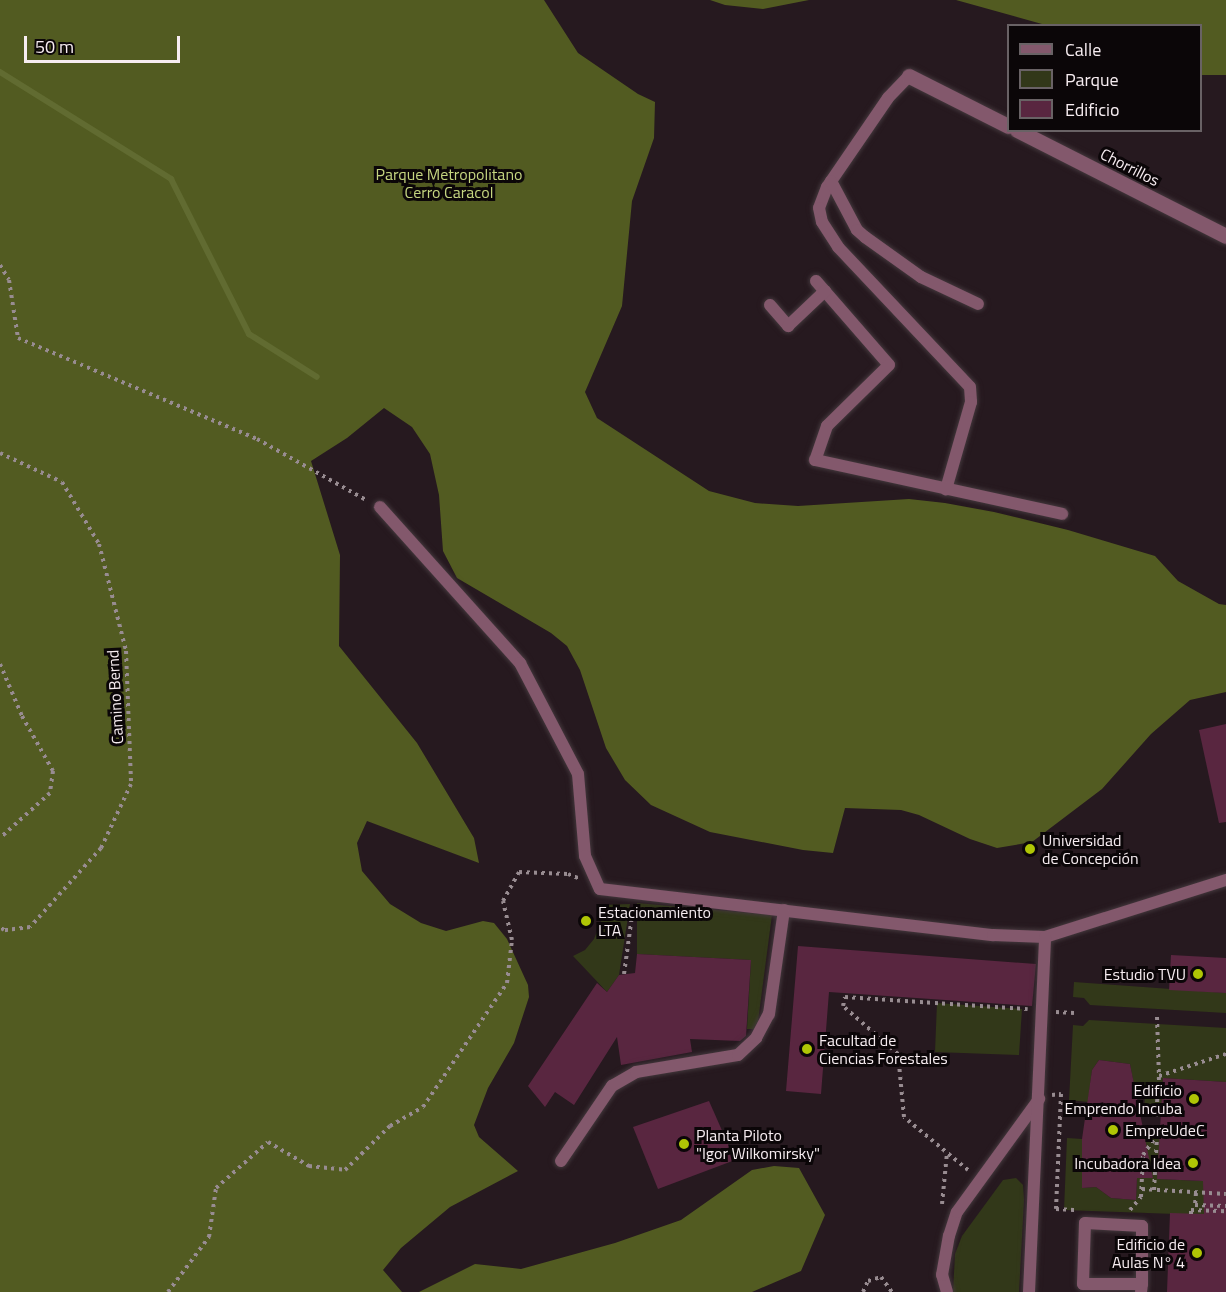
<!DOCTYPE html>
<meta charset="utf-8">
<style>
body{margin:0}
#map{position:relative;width:1226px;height:1292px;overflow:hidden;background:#26191f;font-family:"Titillium Web",sans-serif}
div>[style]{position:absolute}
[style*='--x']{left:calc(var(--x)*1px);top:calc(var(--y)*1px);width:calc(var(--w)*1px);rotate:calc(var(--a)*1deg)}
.green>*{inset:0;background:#323819}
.forest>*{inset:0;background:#525b21}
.stream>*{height:6px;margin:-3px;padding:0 3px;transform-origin:3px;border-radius:3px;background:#616b31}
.building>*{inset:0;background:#592640}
.path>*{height:4px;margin-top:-2px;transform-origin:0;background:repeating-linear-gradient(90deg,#988c91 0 3px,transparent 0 7.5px)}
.roads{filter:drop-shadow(0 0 2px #43373c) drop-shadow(0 0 2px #43373c)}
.service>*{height:12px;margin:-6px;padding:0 6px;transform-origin:6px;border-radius:6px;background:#83586c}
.minor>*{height:15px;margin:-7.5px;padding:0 7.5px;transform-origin:7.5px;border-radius:7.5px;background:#83586c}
.dots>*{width:16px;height:16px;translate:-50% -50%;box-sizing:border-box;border:3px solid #0b0608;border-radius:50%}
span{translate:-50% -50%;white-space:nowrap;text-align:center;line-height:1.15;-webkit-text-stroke:6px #0b0608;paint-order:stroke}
.street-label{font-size:16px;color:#f7edf1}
.park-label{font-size:16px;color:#c5d580}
.poi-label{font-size:16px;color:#f7edf1}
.left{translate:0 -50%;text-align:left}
.right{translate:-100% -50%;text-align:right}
.legend{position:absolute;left:1007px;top:24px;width:195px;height:108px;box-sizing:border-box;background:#0b0608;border:2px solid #696265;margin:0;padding:8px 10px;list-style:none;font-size:18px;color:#f7edf1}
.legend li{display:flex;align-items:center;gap:12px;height:30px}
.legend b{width:30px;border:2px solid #696265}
.scale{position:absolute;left:24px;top:36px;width:156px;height:27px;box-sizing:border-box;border:3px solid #f7edf1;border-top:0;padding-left:8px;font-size:18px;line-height:21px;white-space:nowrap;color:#f7edf1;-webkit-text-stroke:4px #0b0608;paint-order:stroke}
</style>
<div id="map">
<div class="green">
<div style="clip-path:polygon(637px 903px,772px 915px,757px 1029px,747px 1029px,751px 960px,637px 954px)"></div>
<div style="clip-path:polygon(630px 904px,619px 975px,607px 992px,573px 956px,585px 950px,594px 939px,602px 919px,603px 905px)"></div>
<div style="clip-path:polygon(1074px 982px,1226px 993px,1226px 1013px,1090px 1005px,1084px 998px,1073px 997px)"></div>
<div style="clip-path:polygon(937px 1003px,1022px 1009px,1019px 1055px,935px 1052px)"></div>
<div style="clip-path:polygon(1089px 1020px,1226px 1028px,1226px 1082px,1163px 1078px,1161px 1117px,1144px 1116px,1145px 1092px,1135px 1090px,1130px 1064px,1099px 1060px,1092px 1070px,1088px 1102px,1069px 1100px,1073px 1025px,1083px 1026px)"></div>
<div style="clip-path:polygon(1143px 1135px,1170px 1136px,1158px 1179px,1224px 1182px,1204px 1215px,1064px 1210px,1067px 1138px,1082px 1139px,1082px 1188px,1096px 1187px,1111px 1198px,1136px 1200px,1138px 1143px)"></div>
<div style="clip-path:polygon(1016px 1178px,1023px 1185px,1024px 1200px,1019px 1292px,953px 1292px,955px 1254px,962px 1236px,1003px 1180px)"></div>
</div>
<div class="forest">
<div style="clip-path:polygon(0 0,544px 0,578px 53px,638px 94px,655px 102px,654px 138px,632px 201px,622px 306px,585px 392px,597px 418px,709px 491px,755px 503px,798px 506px,909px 499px,945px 503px,994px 512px,1068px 530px,1155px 556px,1178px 581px,1219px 604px,1226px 605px,1226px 692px,1190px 700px,1151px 734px,1102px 789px,1032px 842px,997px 848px,970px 839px,919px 815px,901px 810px,845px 808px,833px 853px,803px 850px,710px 832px,651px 805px,625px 780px,606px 748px,580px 670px,567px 646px,551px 633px,457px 578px,443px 551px,439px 495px,430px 454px,412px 427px,384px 408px,347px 438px,311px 461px,340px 555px,339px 646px,417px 743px,474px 838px,479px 863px,367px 821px,357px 843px,362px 871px,390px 904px,421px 923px,446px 931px,483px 921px,494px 923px,507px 939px,528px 985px,529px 997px,514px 1043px,488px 1088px,474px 1125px,479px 1137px,518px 1171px,450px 1207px,401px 1248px,383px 1270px,402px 1292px,0 1292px)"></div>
<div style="clip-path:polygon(710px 0,809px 0,763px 9px,725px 5px)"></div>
<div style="clip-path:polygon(956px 0,1226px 0,1226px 75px,1201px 75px,1200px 26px,1042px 24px)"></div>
<div style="clip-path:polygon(774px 1166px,799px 1168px,825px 1215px,801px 1271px,752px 1292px,419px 1292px,475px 1264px,521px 1269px,615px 1243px,681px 1220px,752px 1170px)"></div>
</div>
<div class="stream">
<div style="--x:0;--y:72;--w:202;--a:32"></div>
<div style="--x:171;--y:179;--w:174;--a:63.3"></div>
<div style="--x:249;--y:334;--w:80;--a:32.3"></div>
</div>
<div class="building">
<div style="clip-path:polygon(1226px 724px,1226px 822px,1219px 823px,1199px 730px)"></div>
<div style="clip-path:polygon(798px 946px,1036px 964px,1032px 1006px,829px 992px,821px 1094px,786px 1091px)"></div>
<div style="clip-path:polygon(637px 954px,751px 960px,746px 1036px,740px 1041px,690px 1039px,692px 1052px,621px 1065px,617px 1037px,574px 1105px,555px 1092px,545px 1107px,528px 1086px,597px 983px,607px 992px,619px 975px,635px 973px)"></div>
<div style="clip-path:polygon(1171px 955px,1226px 958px,1226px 993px,1169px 990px)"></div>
<div style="clip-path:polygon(1099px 1060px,1130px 1064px,1153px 1178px,1137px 1178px,1136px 1200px,1111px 1198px,1096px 1187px,1082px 1188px,1082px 1139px,1092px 1070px)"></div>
<div style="clip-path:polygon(1163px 1078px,1226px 1082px,1226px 1292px,1167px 1292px,1170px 1213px,1204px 1214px,1203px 1181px,1157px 1179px)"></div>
<div style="clip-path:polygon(709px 1101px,735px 1160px,658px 1189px,633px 1127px)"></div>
</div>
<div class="path">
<div style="--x:0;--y:265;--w:17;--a:59"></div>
<div style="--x:9;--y:280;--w:59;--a:81.2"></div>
<div style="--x:18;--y:338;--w:259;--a:22.9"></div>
<div style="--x:257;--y:439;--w:127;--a:29.2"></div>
<div style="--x:0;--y:453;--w:68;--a:25.1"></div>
<div style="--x:62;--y:482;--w:72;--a:59.2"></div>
<div style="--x:99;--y:544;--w:110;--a:75.8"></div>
<div style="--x:126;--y:651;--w:133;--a:87.8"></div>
<div style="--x:131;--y:784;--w:71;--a:115.1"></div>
<div style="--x:101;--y:848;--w:106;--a:131.9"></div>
<div style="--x:30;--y:927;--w:26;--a:173"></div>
<div style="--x:4;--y:930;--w:5;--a:-143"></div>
<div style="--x:0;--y:664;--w:56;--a:67.1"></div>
<div style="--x:22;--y:716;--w:63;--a:60.6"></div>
<div style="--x:53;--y:771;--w:22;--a:98"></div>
<div style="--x:50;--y:793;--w:67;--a:138"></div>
<div style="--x:624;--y:974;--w:67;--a:-82.2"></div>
<div style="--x:1056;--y:1012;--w:18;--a:3"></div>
<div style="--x:1157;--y:1017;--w:59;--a:88.1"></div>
<div style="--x:1052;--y:1095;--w:9;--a:-6"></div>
<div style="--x:1061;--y:1094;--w:115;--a:92.5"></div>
<div style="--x:1056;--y:1209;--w:22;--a:3"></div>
<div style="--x:1156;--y:1117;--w:41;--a:-85.8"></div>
<div style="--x:1159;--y:1076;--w:71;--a:-18.2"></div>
<div style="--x:968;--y:1170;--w:83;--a:-140.4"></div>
<div style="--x:904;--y:1117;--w:63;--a:-95.4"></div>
<div style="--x:898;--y:1054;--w:73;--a:-138.9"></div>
<div style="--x:843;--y:1006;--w:9;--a:-77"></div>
<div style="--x:845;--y:997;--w:183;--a:3.8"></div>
<div style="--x:1142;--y:1189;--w:84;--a:3.4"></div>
<div style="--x:1154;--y:1190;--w:54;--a:-86.8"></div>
<div style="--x:1196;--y:1193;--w:12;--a:95"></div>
<div style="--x:1195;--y:1205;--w:31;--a:2"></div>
<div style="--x:942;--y:1204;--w:51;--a:-84.4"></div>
<div style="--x:1130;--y:1210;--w:17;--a:-50"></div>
<div style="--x:1141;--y:1197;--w:42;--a:-87.3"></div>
<div style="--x:1143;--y:1155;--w:24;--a:-55"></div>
<div style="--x:1191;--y:1214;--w:4;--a:-90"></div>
<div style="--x:1191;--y:1210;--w:35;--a:2"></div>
<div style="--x:168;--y:1292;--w:69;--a:-53.3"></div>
<div style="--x:209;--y:1237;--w:49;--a:-81.9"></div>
<div style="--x:216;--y:1188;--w:69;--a:-41.5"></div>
<div style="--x:268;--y:1142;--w:48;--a:30.3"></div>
<div style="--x:309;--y:1166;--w:36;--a:6"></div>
<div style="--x:345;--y:1170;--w:63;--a:-44.4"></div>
<div style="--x:390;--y:1126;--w:38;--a:-30"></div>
<div style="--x:423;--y:1107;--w:150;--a:-55.9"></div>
<div style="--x:507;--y:983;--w:43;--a:-83.4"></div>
<div style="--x:512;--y:940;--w:40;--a:-103"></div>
<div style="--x:503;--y:901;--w:33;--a:-61"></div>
<div style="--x:519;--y:872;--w:49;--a:2.3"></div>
<div style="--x:568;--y:874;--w:11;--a:22"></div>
<div style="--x:863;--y:1292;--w:12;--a:-66"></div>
<div style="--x:868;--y:1281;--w:14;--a:-17"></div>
<div style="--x:881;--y:1277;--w:19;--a:54"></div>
</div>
<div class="roads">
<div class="service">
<div style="--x:909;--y:76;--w:30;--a:134"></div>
<div style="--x:888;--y:98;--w:108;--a:124.4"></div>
<div style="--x:827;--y:187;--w:22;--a:111"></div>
<div style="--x:819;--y:208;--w:14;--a:78"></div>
<div style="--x:822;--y:222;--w:30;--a:57"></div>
<div style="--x:838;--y:247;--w:192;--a:46.7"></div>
<div style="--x:970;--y:387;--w:15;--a:86"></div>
<div style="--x:971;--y:402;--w:91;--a:106"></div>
<div style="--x:831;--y:181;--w:55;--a:62"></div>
<div style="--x:857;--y:230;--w:11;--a:41"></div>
<div style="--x:865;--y:237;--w:69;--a:35.5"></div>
<div style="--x:921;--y:277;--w:63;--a:25.3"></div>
<div style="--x:816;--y:281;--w:111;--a:49"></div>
<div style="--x:889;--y:365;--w:87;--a:135.5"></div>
<div style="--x:827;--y:426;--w:36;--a:109"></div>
<div style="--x:815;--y:460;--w:253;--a:12.3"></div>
<div style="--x:770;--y:305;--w:28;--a:49"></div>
<div style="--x:788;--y:326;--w:51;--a:-43.4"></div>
<div style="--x:380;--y:507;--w:210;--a:48.1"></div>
<div style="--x:520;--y:663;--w:125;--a:62.4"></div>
<div style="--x:578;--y:774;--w:82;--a:85.1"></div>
<div style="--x:585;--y:856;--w:36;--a:66"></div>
<div style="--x:600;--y:889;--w:396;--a:6.7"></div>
<div style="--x:993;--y:935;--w:52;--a:2.2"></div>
<div style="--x:1045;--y:937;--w:190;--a:-17.5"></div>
<div style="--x:561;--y:1161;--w:91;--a:-55.8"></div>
<div style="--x:612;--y:1086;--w:28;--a:-30"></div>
<div style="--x:636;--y:1072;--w:103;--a:-9.5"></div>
<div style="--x:738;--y:1055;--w:25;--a:-43"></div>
<div style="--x:756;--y:1038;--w:27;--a:-62"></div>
<div style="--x:769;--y:1014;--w:105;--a:-81.8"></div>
<div style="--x:947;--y:1292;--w:18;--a:-106"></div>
<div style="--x:942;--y:1275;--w:40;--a:-80"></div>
<div style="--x:949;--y:1236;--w:25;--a:-72"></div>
<div style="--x:957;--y:1212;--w:140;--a:-54"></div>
<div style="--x:1029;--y:1292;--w:355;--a:-87.4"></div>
<div style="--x:1141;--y:1292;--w:8;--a:-83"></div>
<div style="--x:1142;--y:1284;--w:58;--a:-90"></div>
<div style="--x:1142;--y:1226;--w:57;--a:-177"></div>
<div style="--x:1085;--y:1223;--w:61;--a:91.9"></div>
<div style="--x:1083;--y:1284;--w:59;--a:0"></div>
</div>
<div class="minor">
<div style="--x:909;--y:76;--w:111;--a:26.8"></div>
<div style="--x:1017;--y:130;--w:234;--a:26.9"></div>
</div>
</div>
<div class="dots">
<div style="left:1030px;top:849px;background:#afc505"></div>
<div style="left:586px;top:921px;background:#afc505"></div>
<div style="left:1198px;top:974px;background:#afc505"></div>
<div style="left:807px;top:1049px;background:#afc505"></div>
<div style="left:1194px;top:1099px;background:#afc505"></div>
<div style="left:1113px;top:1130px;background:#afc505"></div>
<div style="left:684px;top:1144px;background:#afc505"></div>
<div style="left:1193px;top:1163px;background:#afc505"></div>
<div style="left:1197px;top:1253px;background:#afc505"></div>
</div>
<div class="street-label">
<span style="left:1130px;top:167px;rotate:27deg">Chorrillos</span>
<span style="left:115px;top:697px;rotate:-93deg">Camino Bernd</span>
</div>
<div class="park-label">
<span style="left:449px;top:183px">Parque Metropolitano<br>Cerro Caracol</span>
</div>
<div class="poi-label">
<span class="left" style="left:1042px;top:849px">Universidad<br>de Concepción</span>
<span class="left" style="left:598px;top:921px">Estacionamiento<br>LTA</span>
<span class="right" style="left:1186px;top:974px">Estudio TVU</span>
<span class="left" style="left:819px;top:1049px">Facultad de<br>Ciencias Forestales</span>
<span class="right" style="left:1182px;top:1099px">Edificio<br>Emprendo Incuba</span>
<span class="left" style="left:1125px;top:1130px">EmpreUdeC</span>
<span class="left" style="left:696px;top:1144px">Planta Piloto<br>"Igor Wilkomirsky"</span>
<span class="right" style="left:1181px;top:1163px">Incubadora Idea</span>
<span class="right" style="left:1185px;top:1253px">Edificio de<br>Aulas N° 4</span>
</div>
<ul class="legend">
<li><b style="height:8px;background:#83586c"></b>Calle</li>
<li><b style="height:16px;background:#323819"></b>Parque</li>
<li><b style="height:16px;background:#592640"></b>Edificio</li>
</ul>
<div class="scale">50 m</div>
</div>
